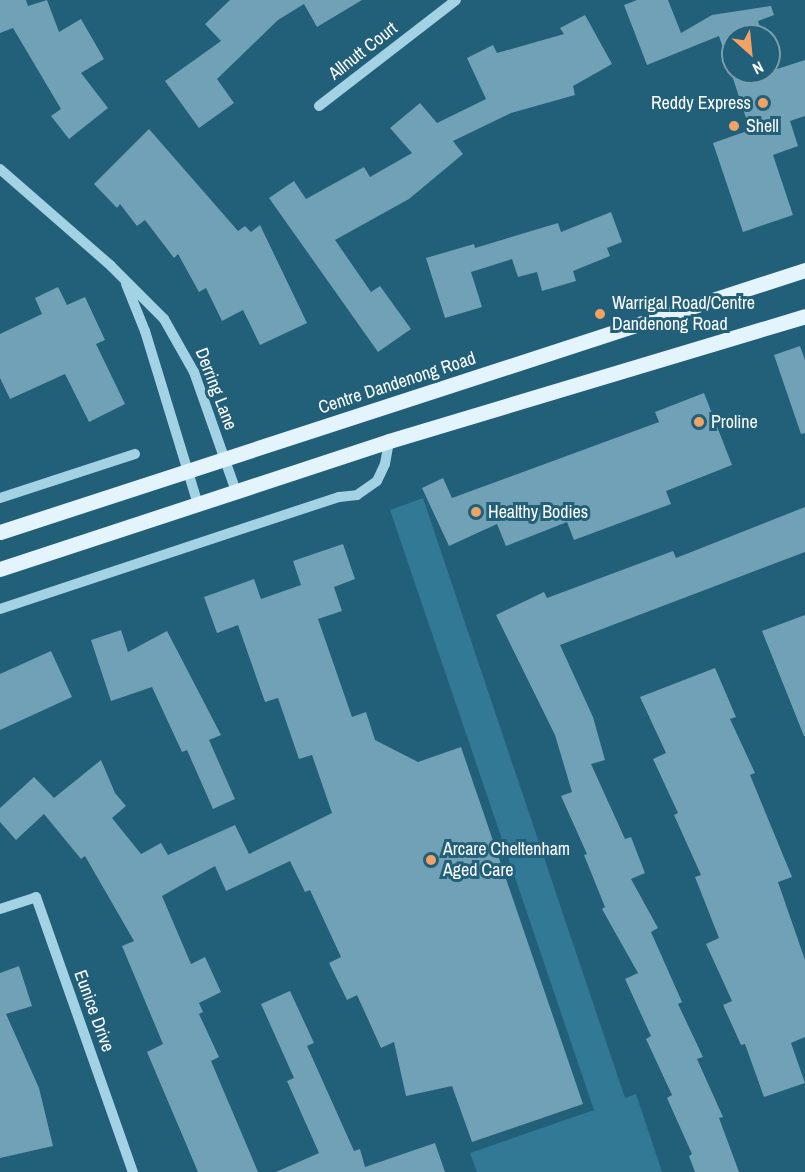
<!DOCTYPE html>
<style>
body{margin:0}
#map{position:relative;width:805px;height:1172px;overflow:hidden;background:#225f79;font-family:"Archivo Narrow",sans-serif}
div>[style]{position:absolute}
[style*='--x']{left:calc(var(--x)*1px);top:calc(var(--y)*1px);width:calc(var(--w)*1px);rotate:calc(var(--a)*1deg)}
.green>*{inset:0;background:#327995}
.building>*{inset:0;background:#70a1b6}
.minor>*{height:10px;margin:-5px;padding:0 5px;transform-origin:5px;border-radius:5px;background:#a3d2e5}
.major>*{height:15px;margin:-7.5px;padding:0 7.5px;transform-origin:7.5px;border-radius:7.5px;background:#e3f4fc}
.dots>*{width:16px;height:16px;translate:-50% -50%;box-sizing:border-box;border:3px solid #225f79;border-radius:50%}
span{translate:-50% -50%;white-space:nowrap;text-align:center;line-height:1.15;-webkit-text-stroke:6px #225f79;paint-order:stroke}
.street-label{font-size:18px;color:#fff}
.poi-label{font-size:18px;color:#fff}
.right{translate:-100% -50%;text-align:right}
.left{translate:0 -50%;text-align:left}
.north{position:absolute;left:721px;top:24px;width:60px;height:60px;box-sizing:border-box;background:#225f79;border:2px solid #7a9faf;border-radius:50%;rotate:153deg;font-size:16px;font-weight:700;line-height:24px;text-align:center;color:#fff}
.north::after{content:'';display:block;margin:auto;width:21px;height:27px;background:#f0a365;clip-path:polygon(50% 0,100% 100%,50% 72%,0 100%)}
</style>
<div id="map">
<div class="green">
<div style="clip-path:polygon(423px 498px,625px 1098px,636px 1094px,662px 1172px,477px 1172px,470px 1153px,594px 1110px,390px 510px)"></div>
</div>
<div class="building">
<div style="clip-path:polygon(0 0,26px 0,28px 6px,47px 0,59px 32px,81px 19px,104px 59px,81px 73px,108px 108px,69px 139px,51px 116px,61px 109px,13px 28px,0 33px)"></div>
<div style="clip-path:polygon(230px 0,362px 0,317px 27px,304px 4px,278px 20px,217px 79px,234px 103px,199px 128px,165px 81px,221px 41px,205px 24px)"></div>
<div style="clip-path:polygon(637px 0,668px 0,681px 33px,712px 15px,771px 6px,774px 15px,758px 21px,763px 36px,733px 36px,733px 72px,769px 72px,769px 55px,774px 70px,805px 60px,805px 116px,790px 121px,798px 146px,773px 155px,793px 215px,743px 232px,713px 143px,750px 130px,719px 36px,647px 65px,624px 5px)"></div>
<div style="clip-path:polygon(585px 15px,612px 64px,573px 86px,575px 95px,511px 113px,453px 141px,463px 154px,409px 199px,335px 240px,371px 292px,380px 286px,411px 329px,378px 352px,269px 198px,294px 181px,306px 199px,364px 167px,370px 177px,412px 153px,390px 128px,420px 103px,437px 123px,486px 99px,467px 58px,493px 45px,497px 53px,564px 34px,560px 28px)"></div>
<div style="clip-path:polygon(149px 129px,238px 231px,245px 226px,251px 232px,260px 225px,307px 323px,260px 345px,243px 310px,222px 321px,206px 288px,199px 292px,178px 254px,174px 258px,145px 220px,137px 226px,120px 204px,117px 208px,94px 184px)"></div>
<div style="clip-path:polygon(611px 212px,622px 242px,607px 248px,610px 256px,573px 271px,576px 281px,542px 291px,537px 272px,518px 277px,512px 259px,471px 272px,482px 307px,445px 318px,426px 258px,474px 244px,475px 248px,558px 223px,561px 232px)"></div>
<div style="clip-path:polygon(58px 287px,67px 305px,85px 297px,105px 340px,96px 344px,125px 404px,89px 422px,65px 374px,10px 399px,0 378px,0 334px,42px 314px,35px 298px)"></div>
<div style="clip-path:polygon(800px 346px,805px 360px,805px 433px,801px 434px,774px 355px)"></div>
<div style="clip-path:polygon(704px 393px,732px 465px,666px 491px,671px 504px,574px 540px,567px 522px,506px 546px,497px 524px,449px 546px,422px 488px,443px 478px,452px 498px,659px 422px,655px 412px)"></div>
<div style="clip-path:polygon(805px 507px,805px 552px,560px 645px,593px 717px,605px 760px,591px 764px,625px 839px,631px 837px,645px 873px,631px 879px,658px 928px,651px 932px,682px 1002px,678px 1004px,703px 1057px,697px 1059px,723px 1117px,719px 1118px,739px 1172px,695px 1172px,689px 1156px,692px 1154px,667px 1098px,672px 1095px,646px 1039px,651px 1036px,625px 979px,638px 973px,602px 909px,605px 907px,584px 855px,587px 854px,561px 796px,572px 792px,555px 735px,496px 615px,544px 592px,547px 598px,673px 551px,676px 558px)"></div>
<div style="clip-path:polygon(343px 544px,355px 579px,334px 587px,342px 611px,318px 619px,352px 717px,366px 712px,375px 740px,418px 762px,461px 747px,583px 1104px,472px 1142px,452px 1086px,406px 1096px,394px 1042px,381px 1048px,357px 995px,347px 1000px,329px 963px,341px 957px,310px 890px,305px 892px,290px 861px,226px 891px,215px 866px,162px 896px,191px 964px,205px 957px,221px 992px,199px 1003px,203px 1012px,199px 1014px,219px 1057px,211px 1061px,258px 1172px,198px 1172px,147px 1052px,163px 1044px,122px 946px,134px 941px,85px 856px,81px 859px,44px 814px,16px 840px,0 822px,0 808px,34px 777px,54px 798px,101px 760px,115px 793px,126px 806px,112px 818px,141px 854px,161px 843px,168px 855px,235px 825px,249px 854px,332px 813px,312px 755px,299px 759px,278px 698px,265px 702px,238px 625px,217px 633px,204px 597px,254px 579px,261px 599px,301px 585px,293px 561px)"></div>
<div style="clip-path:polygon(805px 615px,805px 736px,804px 736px,762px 631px)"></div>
<div style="clip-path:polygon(121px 630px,128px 652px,167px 631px,221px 735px,209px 740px,235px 799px,213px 809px,187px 750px,182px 752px,152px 687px,111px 701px,91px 640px)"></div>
<div style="clip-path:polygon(51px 651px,72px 697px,0 730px,0 674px)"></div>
<div style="clip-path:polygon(715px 668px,736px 717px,730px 719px,755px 773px,750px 775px,792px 877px,778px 882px,805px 960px,805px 1037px,791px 1043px,805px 1083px,764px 1097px,745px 1044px,741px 1045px,723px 1005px,732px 1001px,706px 944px,719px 938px,695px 877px,701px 875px,674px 815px,678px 813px,653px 759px,666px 753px,640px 697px)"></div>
<div style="clip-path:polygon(19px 966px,32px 1006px,6px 1014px,39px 1088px,53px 1146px,0 1158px,0 973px)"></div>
<div style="clip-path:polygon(290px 991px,314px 1043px,307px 1046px,354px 1151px,360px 1149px,365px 1167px,435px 1143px,445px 1172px,276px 1172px,319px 1153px,287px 1081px,294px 1078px,261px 1004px)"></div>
</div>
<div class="minor">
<div style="--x:319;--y:106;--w:173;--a:-37.7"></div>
<div style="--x:0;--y:169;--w:147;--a:41.1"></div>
<div style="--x:111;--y:266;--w:75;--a:45"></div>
<div style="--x:164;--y:319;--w:61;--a:60.5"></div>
<div style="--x:194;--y:372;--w:126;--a:70.6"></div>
<div style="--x:126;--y:284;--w:51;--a:68"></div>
<div style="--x:145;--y:331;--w:181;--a:73"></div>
<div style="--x:0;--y:498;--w:142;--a:-18.1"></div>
<div style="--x:0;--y:609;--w:357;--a:-18.3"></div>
<div style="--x:339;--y:497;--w:18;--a:-6"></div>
<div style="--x:357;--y:495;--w:24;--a:-35"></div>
<div style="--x:377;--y:481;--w:19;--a:-65"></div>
<div style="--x:385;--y:464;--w:23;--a:-80"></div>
<div style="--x:0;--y:909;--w:38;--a:-18"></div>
<div style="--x:36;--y:897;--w:292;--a:70.6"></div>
</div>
<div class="major">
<div style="--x:0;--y:532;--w:847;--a:-18.03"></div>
<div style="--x:0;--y:569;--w:410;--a:-18.2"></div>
<div style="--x:389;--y:441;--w:434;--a:-16.7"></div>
</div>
<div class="dots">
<div style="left:763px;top:103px;background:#f0a365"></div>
<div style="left:734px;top:126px;background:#f0a365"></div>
<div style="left:600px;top:314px;background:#f0a365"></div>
<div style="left:699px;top:422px;background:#f0a365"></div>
<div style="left:476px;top:512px;background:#f0a365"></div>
<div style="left:431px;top:860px;background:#f0a365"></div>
</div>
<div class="street-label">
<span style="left:363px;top:51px;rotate:-38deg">Allnutt Court</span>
<span style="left:397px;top:383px;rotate:-18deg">Centre Dandenong Road</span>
<span style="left:216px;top:389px;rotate:69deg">Derring Lane</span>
<span style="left:94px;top:1011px;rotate:70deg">Eunice Drive</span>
</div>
<div class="poi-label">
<span class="right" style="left:751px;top:103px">Reddy Express</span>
<span class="left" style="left:746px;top:126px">Shell</span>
<span class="left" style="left:612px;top:314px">Warrigal Road/Centre<br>Dandenong Road</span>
<span class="left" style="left:711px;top:422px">Proline</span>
<span class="left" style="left:488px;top:512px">Healthy Bodies</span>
<span class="left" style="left:443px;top:860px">Arcare Cheltenham<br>Aged Care</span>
</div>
<div class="north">N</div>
</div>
